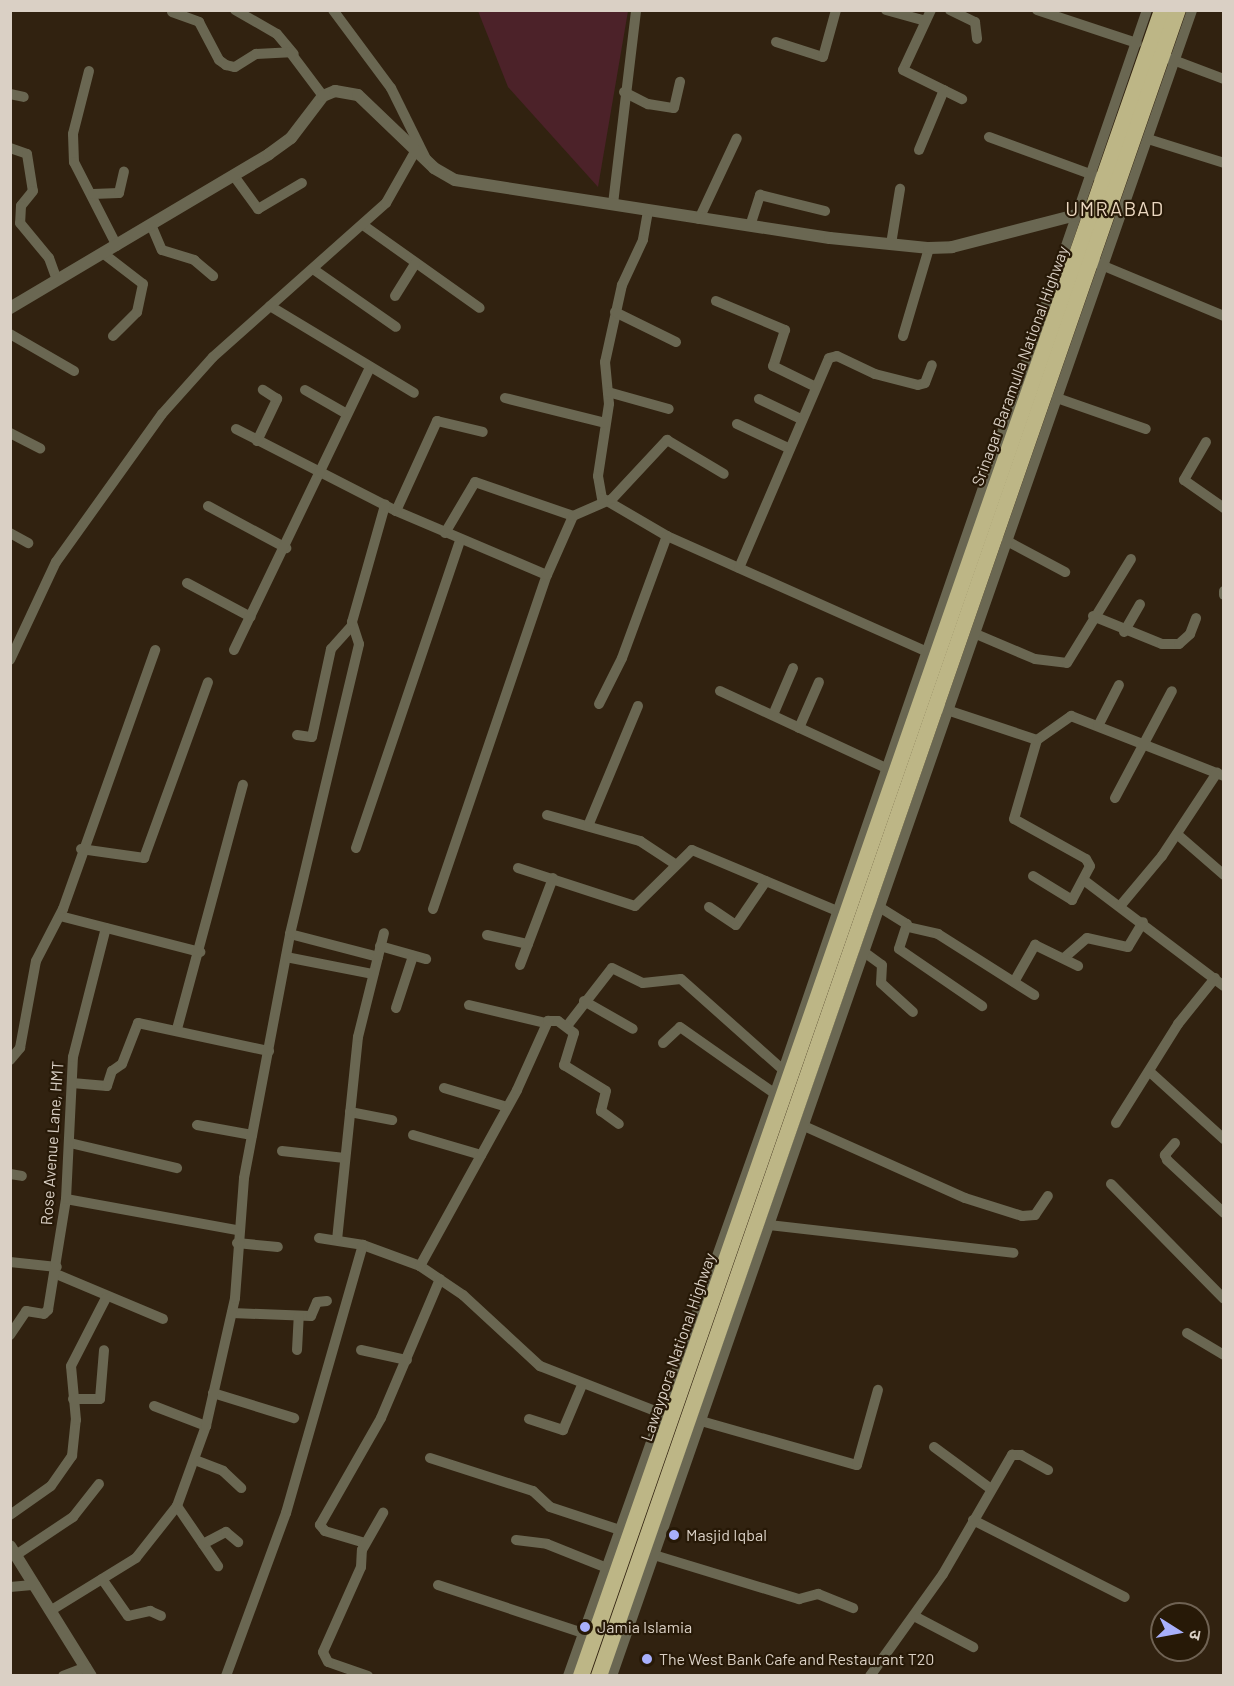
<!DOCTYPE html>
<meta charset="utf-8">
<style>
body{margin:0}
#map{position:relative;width:1234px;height:1686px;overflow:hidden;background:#312210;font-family:Barlow,"Noto Sans Devanagari",sans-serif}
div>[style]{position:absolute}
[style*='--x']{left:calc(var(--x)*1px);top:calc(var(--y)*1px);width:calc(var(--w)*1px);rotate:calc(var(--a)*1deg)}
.green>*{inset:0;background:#4c2229}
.minor>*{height:10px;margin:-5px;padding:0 5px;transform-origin:5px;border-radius:5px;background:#6a6752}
.tertiary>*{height:12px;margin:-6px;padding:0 6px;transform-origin:6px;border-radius:6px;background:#6a6752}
.trunk>*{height:16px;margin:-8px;padding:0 8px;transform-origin:8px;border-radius:8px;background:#bdb686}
.dots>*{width:16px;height:16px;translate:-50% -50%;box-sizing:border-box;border:3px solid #271907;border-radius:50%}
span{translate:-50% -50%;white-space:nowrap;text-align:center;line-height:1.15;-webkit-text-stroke:4.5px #271907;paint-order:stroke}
.street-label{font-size:16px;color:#dad0c5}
.poi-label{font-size:16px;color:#dad0c5}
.left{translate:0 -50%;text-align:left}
.quarter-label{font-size:20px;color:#ebd7c0;letter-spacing:1.5px}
.frame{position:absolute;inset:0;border:12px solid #dad0c5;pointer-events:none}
.north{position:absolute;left:1150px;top:1602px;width:60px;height:60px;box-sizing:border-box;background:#271907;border:2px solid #6f6253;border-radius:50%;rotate:101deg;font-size:16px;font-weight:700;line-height:24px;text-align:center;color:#dad0c5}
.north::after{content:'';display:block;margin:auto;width:21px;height:27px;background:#a8b0fc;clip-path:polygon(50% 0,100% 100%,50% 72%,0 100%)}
</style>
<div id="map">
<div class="green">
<div style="clip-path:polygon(478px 11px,628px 11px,598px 187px,508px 87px)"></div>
</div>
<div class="minor">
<div style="--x:235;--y:10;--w:48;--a:29.7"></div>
<div style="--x:277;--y:34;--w:26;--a:50"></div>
<div style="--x:333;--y:10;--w:97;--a:53.4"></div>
<div style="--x:391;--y:88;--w:81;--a:63.7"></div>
<div style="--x:886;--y:10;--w:41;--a:15.4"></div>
<div style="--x:931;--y:10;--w:66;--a:115"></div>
<div style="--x:903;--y:70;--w:66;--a:26.2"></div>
<div style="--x:950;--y:10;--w:28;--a:26"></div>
<div style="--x:975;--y:22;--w:17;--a:83"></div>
<div style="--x:1037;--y:10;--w:105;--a:18.3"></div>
<div style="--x:172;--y:12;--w:29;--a:20"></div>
<div style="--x:199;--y:22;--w:43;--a:62.2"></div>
<div style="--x:219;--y:60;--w:9;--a:36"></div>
<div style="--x:226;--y:65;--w:9;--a:13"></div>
<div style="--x:235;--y:67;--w:25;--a:-32"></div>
<div style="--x:256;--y:54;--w:34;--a:-3"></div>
<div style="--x:290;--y:52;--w:55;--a:53.1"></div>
<div style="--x:776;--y:42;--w:49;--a:17.7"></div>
<div style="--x:823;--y:57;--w:49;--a:-74.5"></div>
<div style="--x:1168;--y:58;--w:60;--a:20.6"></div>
<div style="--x:89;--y:71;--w:65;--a:104.3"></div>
<div style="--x:73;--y:134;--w:28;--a:88"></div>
<div style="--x:74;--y:162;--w:94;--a:62.9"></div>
<div style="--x:624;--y:92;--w:27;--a:27"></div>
<div style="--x:648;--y:104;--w:26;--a:9"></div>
<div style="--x:674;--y:108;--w:27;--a:-77"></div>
<div style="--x:10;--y:94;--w:14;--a:12"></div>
<div style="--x:989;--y:137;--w:111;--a:20.1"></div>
<div style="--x:1148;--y:139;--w:80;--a:17.5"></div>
<div style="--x:10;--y:148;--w:18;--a:19"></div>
<div style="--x:27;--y:154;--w:37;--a:81"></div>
<div style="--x:33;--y:191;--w:19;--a:129"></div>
<div style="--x:21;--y:206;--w:17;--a:93"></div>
<div style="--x:20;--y:223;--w:45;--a:50.4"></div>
<div style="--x:49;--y:258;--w:23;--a:70"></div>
<div style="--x:919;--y:150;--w:65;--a:-67.4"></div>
<div style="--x:234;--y:176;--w:41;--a:54"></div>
<div style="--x:258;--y:209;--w:51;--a:-30.6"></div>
<div style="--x:93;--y:194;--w:26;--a:-2"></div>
<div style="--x:119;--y:193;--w:22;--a:-77"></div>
<div style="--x:613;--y:204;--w:195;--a:-83.2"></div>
<div style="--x:648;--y:211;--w:29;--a:100"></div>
<div style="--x:643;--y:240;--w:50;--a:115"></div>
<div style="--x:622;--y:285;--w:79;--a:102.4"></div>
<div style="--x:605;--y:362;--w:42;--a:84.6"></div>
<div style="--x:609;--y:404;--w:73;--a:98.7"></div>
<div style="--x:598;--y:476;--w:22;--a:80"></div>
<div style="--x:602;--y:498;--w:75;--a:30.3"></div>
<div style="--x:667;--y:536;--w:290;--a:24"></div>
<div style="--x:699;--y:219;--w:89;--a:-64.9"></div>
<div style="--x:363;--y:225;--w:143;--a:35.4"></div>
<div style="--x:750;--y:226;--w:33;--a:-72"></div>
<div style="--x:760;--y:195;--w:67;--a:13.8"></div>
<div style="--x:152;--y:227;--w:25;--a:67"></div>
<div style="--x:162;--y:250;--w:34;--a:17"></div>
<div style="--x:194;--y:260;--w:25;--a:40"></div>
<div style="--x:891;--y:244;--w:56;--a:-80.7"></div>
<div style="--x:104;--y:254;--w:49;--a:37.6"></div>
<div style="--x:143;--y:284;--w:29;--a:102"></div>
<div style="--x:137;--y:312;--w:34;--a:135"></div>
<div style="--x:1099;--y:264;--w:135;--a:22.6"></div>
<div style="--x:313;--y:269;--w:101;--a:34.9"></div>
<div style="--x:395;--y:296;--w:38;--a:-58"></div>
<div style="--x:716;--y:301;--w:75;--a:22.8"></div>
<div style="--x:785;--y:330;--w:38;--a:108"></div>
<div style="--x:773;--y:366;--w:46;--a:26"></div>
<div style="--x:270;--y:306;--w:168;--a:31.1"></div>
<div style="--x:615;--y:312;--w:68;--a:26.2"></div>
<div style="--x:10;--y:334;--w:74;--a:30"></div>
<div style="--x:903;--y:336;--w:92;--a:-73.5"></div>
<div style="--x:305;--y:390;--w:48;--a:29.7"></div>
<div style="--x:608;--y:392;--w:63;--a:15.6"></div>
<div style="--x:505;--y:398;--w:103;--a:14"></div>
<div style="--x:1057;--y:398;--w:94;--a:19.2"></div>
<div style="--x:759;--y:399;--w:47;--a:25.5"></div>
<div style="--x:737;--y:424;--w:56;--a:25.2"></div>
<div style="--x:236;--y:429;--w:180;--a:27.1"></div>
<div style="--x:396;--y:511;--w:164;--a:23"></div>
<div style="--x:10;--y:433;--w:34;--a:27"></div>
<div style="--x:257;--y:441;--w:47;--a:-64.5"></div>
<div style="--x:277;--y:399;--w:17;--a:-147"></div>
<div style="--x:1206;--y:442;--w:44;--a:120.1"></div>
<div style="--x:1184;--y:480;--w:49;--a:35"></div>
<div style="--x:208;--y:506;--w:89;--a:28.3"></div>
<div style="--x:396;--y:511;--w:99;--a:-65.5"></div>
<div style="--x:437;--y:421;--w:47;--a:13.4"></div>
<div style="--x:10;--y:533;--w:21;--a:29"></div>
<div style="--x:445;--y:533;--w:59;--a:-59.5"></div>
<div style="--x:475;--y:482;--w:104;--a:19.1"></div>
<div style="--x:1007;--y:541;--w:66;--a:28.1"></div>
<div style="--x:739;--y:568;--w:228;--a:-66.8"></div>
<div style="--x:829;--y:358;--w:8;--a:-14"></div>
<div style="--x:837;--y:356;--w:42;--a:25.3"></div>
<div style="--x:875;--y:374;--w:44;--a:14.3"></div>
<div style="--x:918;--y:385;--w:7;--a:-16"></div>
<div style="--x:925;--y:383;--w:19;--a:-69"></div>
<div style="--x:187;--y:583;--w:72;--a:28"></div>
<div style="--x:1224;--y:591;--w:4;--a:90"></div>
<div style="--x:1093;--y:616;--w:74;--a:22.1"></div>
<div style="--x:1162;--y:644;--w:17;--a:0"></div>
<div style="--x:1179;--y:644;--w:15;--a:-42"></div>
<div style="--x:1190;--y:634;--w:17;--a:-69"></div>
<div style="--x:1124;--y:632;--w:32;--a:-60"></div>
<div style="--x:976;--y:634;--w:64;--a:23"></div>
<div style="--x:1035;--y:659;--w:32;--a:7"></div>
<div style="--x:1067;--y:663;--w:122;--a:-58.4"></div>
<div style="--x:234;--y:650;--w:314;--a:-64.3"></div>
<div style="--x:10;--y:660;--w:108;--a:-64.9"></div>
<div style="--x:56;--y:562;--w:182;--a:-54.4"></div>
<div style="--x:162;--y:414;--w:76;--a:-48.2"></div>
<div style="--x:213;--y:357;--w:232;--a:-41.7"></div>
<div style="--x:386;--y:203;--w:61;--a:-60.5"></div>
<div style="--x:720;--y:691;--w:183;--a:24.9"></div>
<div style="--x:599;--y:704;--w:51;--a:-63.4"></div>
<div style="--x:622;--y:658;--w:130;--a:-69.8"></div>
<div style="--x:944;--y:709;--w:98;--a:18.4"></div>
<div style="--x:1037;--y:740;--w:42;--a:-35.2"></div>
<div style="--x:1071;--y:716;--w:164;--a:21.4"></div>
<div style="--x:773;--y:715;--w:51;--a:-66.9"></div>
<div style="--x:1098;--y:726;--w:46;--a:-62.9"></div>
<div style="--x:799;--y:728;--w:50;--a:-66.5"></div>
<div style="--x:297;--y:735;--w:15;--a:8"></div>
<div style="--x:312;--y:737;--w:90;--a:-77.8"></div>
<div style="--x:331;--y:649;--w:31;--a:-48"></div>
<div style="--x:1115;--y:798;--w:121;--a:-62"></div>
<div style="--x:547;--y:815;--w:97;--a:15.6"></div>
<div style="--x:640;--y:841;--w:42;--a:33.3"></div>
<div style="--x:588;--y:826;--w:130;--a:-67.4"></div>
<div style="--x:1178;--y:835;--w:61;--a:41"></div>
<div style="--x:356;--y:848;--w:324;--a:-71.3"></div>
<div style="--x:81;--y:849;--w:64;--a:8.1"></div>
<div style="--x:144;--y:858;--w:187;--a:-70"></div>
<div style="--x:518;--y:868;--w:123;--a:18"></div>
<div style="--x:635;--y:906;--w:80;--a:-44.5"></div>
<div style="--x:692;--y:850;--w:163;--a:22.8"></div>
<div style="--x:1033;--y:876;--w:46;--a:31.6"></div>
<div style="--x:1072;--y:900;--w:38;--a:-62"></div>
<div style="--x:1090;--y:866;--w:8;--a:-120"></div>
<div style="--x:1086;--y:859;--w:82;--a:-150.9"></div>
<div style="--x:1014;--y:819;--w:82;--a:-73.8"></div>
<div style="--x:1085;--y:881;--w:174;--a:37.1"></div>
<div style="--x:876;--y:905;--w:36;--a:32"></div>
<div style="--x:907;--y:924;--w:26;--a:108"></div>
<div style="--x:899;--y:949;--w:101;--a:34.5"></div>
<div style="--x:1121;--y:905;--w:64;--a:-50.1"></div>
<div style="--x:1162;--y:856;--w:100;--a:-56.5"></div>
<div style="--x:709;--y:907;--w:32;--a:34"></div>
<div style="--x:736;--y:925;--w:53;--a:-55.7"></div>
<div style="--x:433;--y:909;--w:353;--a:-71.2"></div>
<div style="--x:547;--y:575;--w:64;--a:-66.2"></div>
<div style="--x:573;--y:516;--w:43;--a:-23.6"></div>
<div style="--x:612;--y:499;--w:81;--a:-47"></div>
<div style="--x:667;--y:440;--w:66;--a:30.8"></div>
<div style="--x:60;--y:916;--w:145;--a:14.4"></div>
<div style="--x:908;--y:927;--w:31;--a:13"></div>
<div style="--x:938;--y:934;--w:114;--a:32.4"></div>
<div style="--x:290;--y:934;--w:91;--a:14.6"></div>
<div style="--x:487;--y:935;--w:42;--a:12.4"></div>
<div style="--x:380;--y:946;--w:48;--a:15.8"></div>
<div style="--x:864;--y:952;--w:22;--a:36"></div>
<div style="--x:882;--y:965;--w:18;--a:93"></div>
<div style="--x:881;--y:983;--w:43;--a:42.2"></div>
<div style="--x:286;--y:957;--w:89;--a:11.1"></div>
<div style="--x:1064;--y:958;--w:30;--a:-41"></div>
<div style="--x:1087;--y:938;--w:42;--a:12.4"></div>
<div style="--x:1128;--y:947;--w:29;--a:-59"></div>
<div style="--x:520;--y:965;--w:93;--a:-69.2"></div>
<div style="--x:1014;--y:982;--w:43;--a:-60.4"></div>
<div style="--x:1035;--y:945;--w:48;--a:26"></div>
<div style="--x:584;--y:1001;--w:56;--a:29.7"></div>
<div style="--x:469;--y:1005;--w:79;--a:13.2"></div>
<div style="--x:396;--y:1008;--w:55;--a:-71.9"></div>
<div style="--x:567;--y:1026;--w:73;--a:-52.2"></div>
<div style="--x:612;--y:968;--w:34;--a:26"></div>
<div style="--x:643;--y:983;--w:38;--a:-6"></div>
<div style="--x:681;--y:979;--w:137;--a:41.7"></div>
<div style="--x:177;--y:1029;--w:253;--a:-74.9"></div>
<div style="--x:663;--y:1043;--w:23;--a:-43"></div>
<div style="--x:680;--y:1027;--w:115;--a:35.1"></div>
<div style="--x:10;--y:1060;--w:16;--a:-50"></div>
<div style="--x:20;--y:1048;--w:88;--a:-79.6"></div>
<div style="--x:36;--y:961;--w:59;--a:-62.6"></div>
<div style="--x:63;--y:909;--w:275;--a:-70.4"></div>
<div style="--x:1150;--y:1072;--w:100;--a:42.2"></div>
<div style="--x:72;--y:1083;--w:35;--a:5"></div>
<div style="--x:107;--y:1086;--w:16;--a:-72"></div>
<div style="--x:112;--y:1071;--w:12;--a:-35"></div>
<div style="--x:122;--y:1064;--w:44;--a:-68.7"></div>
<div style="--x:138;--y:1023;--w:134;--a:12.1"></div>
<div style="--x:444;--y:1088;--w:66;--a:16.8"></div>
<div style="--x:350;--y:1112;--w:43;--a:10.8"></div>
<div style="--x:1116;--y:1123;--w:117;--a:-57.9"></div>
<div style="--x:1178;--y:1024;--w:59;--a:-51.2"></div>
<div style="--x:197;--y:1125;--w:56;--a:10.3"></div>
<div style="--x:804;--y:1126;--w:176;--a:24.1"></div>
<div style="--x:965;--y:1198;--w:60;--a:17.5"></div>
<div style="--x:1022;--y:1216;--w:13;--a:-4"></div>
<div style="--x:1035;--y:1215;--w:23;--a:-56"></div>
<div style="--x:413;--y:1135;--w:71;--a:16.4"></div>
<div style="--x:70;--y:1143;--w:110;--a:13.2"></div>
<div style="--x:1175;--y:1143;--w:16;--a:130"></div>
<div style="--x:1165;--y:1155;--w:5;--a:68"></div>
<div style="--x:1167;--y:1160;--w:78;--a:42.9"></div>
<div style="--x:282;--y:1151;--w:63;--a:6.3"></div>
<div style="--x:10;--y:1174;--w:12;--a:9"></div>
<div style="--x:1111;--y:1184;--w:161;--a:45.5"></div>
<div style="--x:66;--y:1199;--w:174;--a:10.3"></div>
<div style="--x:769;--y:1225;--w:246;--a:6.5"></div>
<div style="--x:319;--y:1238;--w:45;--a:9"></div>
<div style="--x:363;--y:1245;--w:61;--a:20.2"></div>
<div style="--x:420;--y:1266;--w:52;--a:34"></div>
<div style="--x:463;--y:1295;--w:105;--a:42.7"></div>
<div style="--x:540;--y:1366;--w:135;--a:21.3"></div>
<div style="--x:337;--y:1240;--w:204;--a:-84.1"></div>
<div style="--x:358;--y:1037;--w:107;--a:-76"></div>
<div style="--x:237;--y:1243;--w:41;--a:5.6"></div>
<div style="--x:10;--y:1262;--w:47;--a:6.1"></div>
<div style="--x:420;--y:1266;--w:201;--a:-61.1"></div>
<div style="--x:517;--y:1090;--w:76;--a:-65.8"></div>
<div style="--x:548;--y:1021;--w:10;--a:0"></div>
<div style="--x:558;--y:1021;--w:20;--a:37"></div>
<div style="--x:574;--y:1033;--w:34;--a:107"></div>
<div style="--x:564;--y:1065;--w:49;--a:31.8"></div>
<div style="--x:606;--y:1091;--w:21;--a:104"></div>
<div style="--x:601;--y:1111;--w:22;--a:36"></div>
<div style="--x:56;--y:1274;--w:116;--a:22.8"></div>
<div style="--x:232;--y:1313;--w:79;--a:2.2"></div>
<div style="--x:311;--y:1316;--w:15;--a:-67"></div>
<div style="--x:317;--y:1302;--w:10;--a:-6"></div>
<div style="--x:1187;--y:1333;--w:43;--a:30.7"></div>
<div style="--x:10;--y:1335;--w:29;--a:-56"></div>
<div style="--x:26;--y:1311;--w:18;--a:9"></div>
<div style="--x:44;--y:1314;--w:6;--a:-45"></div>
<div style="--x:48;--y:1310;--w:112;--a:-80.8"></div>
<div style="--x:66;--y:1199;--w:142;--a:-87.2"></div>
<div style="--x:73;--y:1057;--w:133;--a:-75.7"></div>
<div style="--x:297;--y:1350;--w:34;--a:-87"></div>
<div style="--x:361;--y:1350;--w:47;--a:12.3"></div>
<div style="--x:213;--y:1393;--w:85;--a:17.2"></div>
<div style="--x:73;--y:1399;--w:27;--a:0"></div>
<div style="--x:100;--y:1399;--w:49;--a:-85.3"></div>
<div style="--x:154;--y:1406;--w:56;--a:21"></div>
<div style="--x:529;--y:1419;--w:36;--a:18"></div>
<div style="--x:563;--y:1430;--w:49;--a:-67.1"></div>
<div style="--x:701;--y:1421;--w:162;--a:15.8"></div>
<div style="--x:857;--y:1465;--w:78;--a:-74.4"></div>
<div style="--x:934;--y:1447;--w:71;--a:36.4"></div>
<div style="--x:430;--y:1458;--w:108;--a:17.8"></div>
<div style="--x:533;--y:1491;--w:23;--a:43"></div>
<div style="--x:550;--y:1507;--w:80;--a:18.2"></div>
<div style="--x:195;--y:1460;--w:30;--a:21"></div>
<div style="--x:223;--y:1471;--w:25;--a:43"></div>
<div style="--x:177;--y:1506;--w:73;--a:55.7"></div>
<div style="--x:10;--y:1515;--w:50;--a:-35.3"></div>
<div style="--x:51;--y:1486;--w:37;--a:-55"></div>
<div style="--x:72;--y:1456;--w:36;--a:-84"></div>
<div style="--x:76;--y:1420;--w:54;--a:-95.3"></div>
<div style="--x:71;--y:1366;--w:76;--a:-62.8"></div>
<div style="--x:973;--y:1520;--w:170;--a:26.9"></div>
<div style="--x:516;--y:1540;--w:31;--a:7"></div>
<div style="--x:547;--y:1544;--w:65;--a:21.8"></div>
<div style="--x:365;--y:1543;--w:42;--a:-163.3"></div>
<div style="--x:325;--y:1531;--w:8;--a:-130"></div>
<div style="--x:320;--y:1525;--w:123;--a:-60.3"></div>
<div style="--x:381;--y:1418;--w:151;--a:-67"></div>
<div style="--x:203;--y:1544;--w:26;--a:-28"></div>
<div style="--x:226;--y:1532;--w:16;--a:40"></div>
<div style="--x:16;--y:1555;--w:69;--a:-33.7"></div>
<div style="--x:73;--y:1517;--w:42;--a:-51.8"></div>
<div style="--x:654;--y:1555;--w:152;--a:16.9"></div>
<div style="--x:799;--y:1599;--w:20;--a:-15"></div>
<div style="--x:818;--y:1594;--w:38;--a:22"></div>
<div style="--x:102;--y:1579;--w:45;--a:54.9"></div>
<div style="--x:128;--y:1616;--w:23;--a:-13"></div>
<div style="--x:150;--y:1611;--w:12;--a:24"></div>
<div style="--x:438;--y:1585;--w:159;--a:18.3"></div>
<div style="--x:10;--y:1587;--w:25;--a:-5"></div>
<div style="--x:50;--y:1611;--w:101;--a:-31.6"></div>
<div style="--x:136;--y:1558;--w:66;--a:-51.7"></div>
<div style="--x:177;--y:1506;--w:85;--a:-70.1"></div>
<div style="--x:206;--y:1426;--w:131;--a:-77.2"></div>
<div style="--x:235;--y:1298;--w:120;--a:-85.7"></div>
<div style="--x:244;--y:1178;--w:248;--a:-79.3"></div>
<div style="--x:290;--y:934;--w:298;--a:-76.6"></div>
<div style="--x:359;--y:644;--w:23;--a:-108"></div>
<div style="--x:352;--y:622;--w:122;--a:-74.2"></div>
<div style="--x:914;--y:1616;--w:67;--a:27.7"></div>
<div style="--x:63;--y:1676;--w:25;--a:-21"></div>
<div style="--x:226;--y:1676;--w:174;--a:-69.8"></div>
<div style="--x:286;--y:1513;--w:279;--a:-74"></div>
<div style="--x:368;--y:1676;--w:42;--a:-160.7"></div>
<div style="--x:328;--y:1662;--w:11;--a:-117"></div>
<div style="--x:323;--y:1652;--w:93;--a:-65.9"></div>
<div style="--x:361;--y:1567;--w:17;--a:-87"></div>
<div style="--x:362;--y:1550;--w:43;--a:-60.4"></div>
<div style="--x:568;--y:1676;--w:643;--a:-70.47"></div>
<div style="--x:783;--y:1070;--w:1121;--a:-71.05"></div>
<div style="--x:612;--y:1676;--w:1764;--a:-70.8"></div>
<div style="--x:870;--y:1676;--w:125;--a:-54.4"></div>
<div style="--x:943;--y:1574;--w:138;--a:-59.9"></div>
<div style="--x:1012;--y:1455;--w:9;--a:0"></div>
<div style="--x:1021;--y:1455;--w:31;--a:29"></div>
</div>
<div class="tertiary">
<div style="--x:10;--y:308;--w:301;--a:-30.7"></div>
<div style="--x:269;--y:154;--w:27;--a:-36"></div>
<div style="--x:291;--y:138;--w:53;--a:-52.7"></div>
<div style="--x:323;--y:96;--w:13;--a:-23"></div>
<div style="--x:335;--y:91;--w:23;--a:10"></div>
<div style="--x:358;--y:95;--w:105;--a:43.8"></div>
<div style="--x:434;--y:168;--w:24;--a:30"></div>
<div style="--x:455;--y:180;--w:379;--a:8.8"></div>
<div style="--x:830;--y:238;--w:100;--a:5.8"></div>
<div style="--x:929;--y:248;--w:23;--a:-2"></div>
<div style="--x:952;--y:247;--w:132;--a:-14.5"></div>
<div style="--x:10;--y:1546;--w:153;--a:58.1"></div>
</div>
<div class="trunk">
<div style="--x:581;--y:1676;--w:1764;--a:-70.77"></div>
<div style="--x:599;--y:1676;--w:1764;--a:-70.84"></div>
</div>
<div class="dots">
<div style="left:674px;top:1535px;background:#a8b0fc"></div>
<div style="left:585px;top:1627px;background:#a8b0fc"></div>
<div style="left:647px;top:1659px;background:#a8b0fc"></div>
</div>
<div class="street-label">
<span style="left:1020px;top:366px;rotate:-70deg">Srinagar Baramulla National Highway</span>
<span style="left:52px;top:1143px;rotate:-86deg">Rose Avenue Lane, HMT</span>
<span style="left:678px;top:1347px;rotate:-71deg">Lawaypora National Highway</span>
</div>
<div class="poi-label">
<span class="left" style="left:686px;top:1535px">Masjid Iqbal</span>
<span class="left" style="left:597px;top:1627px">Jamia Islamia</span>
<span class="left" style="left:659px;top:1659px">The West Bank Cafe and Restaurant T20</span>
</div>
<div class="quarter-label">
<span style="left:1115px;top:208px">UMRABAD</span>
</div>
<div class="frame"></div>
<div class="north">उ</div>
</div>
